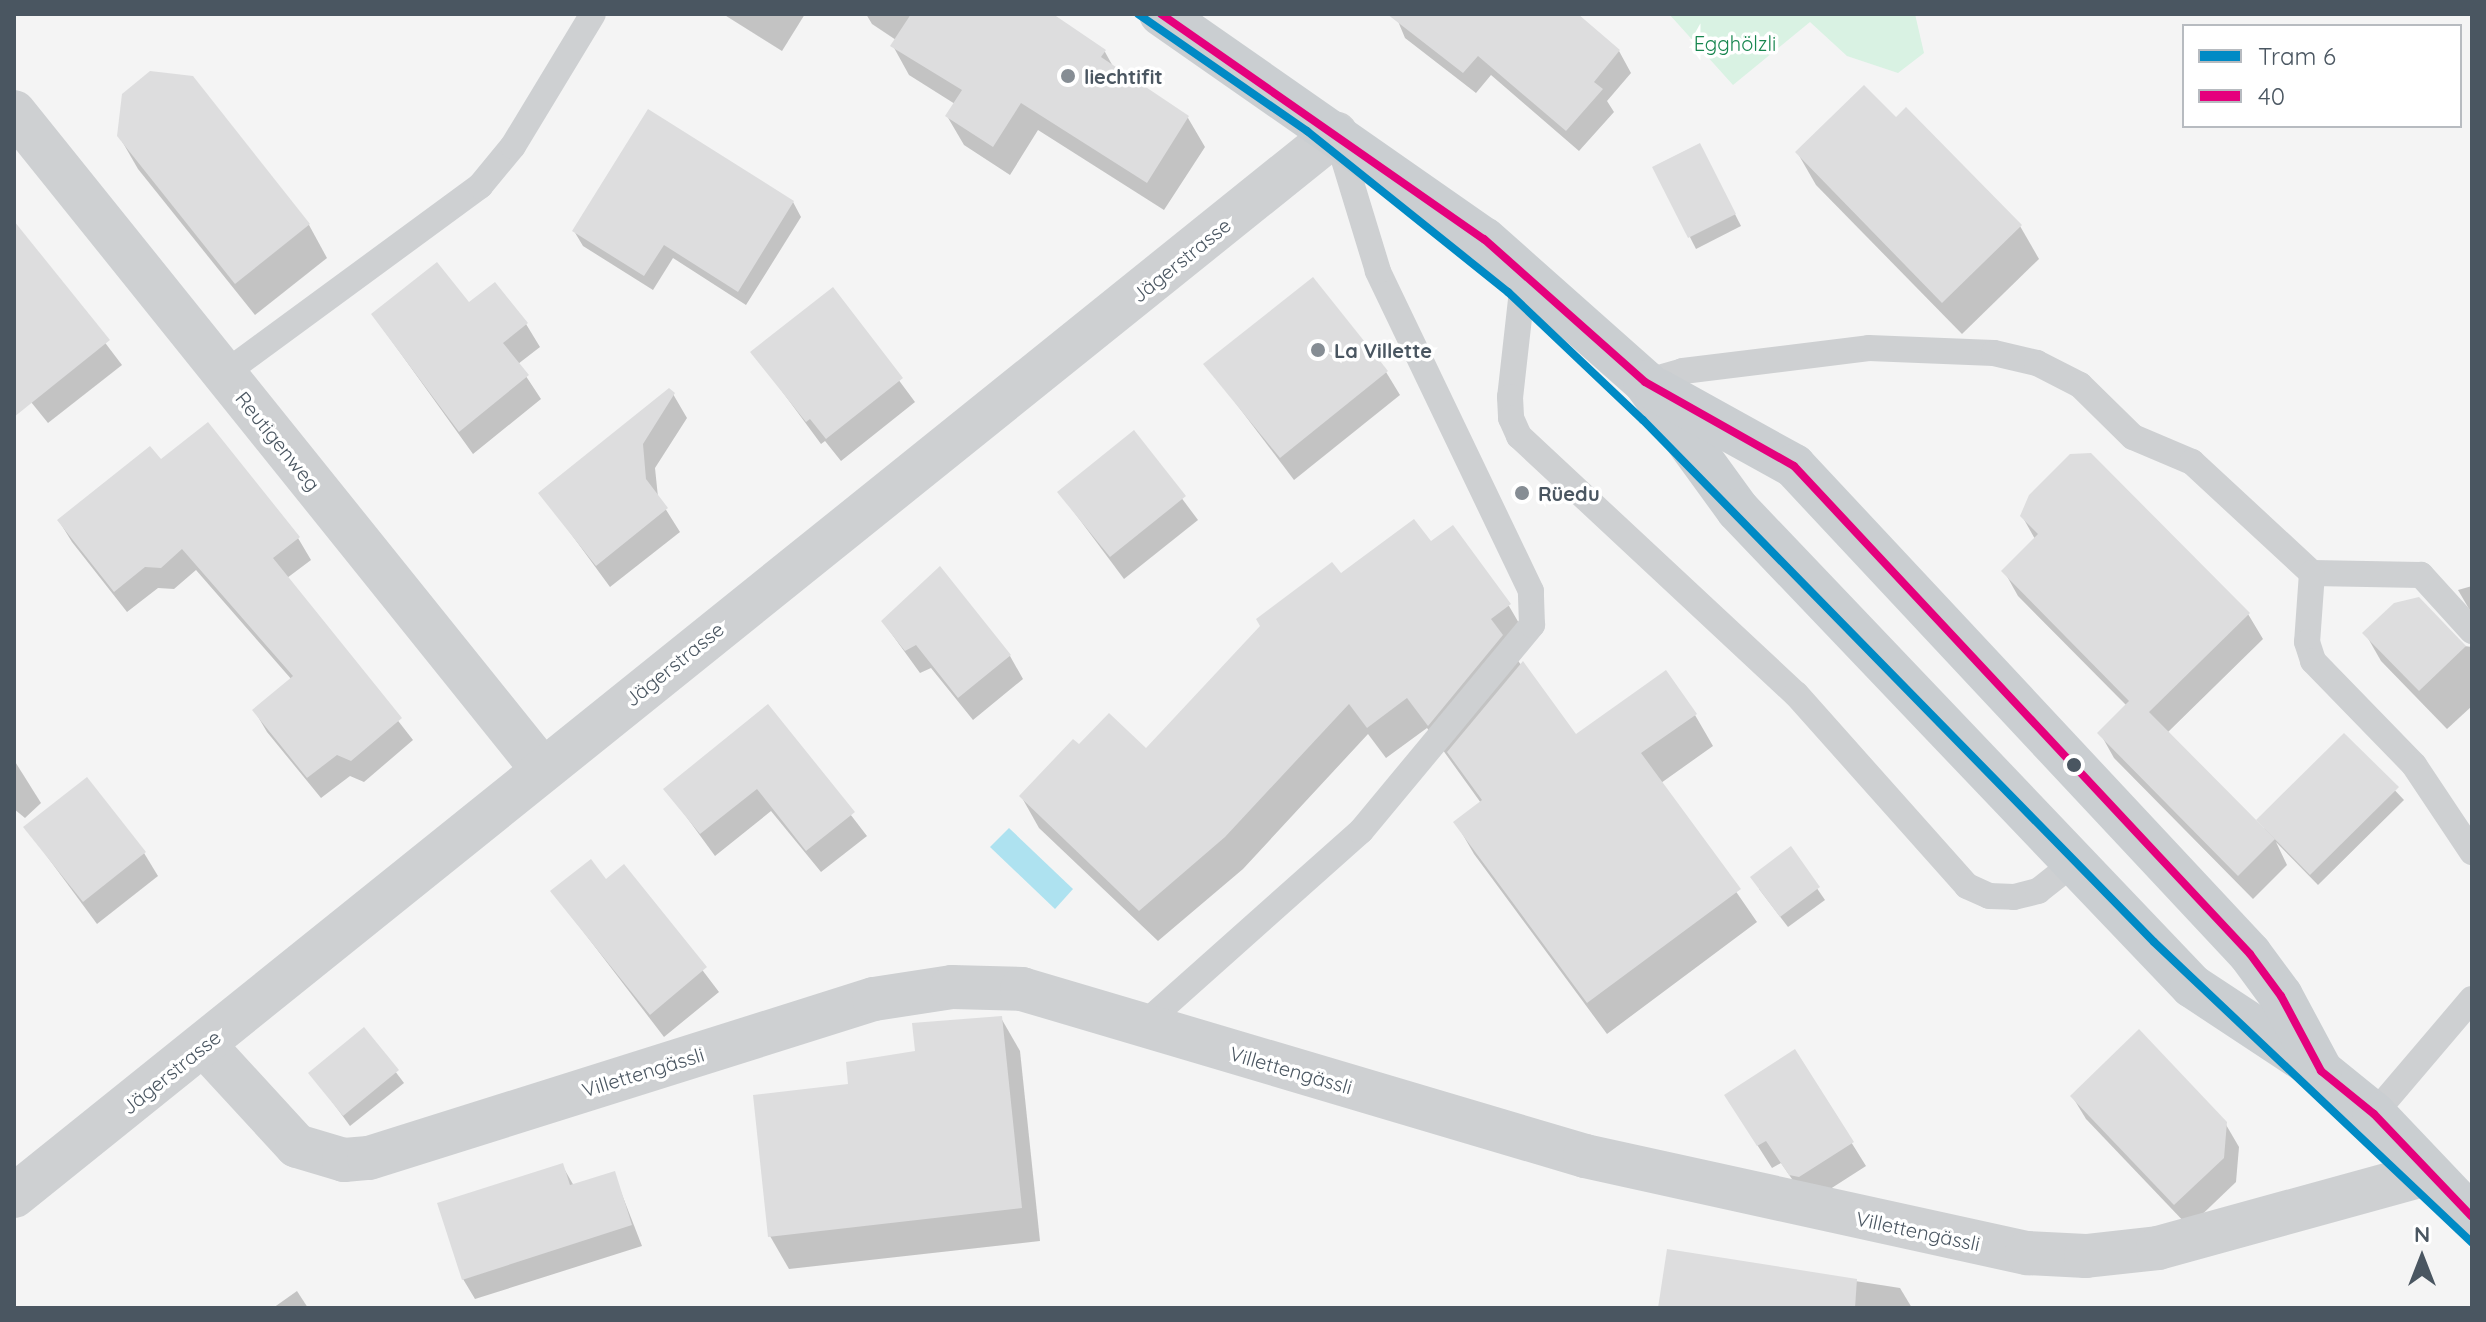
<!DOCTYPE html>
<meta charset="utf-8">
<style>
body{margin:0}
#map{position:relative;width:2486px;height:1322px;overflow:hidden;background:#f4f4f4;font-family:Quicksand,sans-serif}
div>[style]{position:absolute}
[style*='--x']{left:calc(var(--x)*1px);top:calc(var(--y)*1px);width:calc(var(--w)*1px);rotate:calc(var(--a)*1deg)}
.green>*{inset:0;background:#d9f2e3}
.water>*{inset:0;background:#aee2f0}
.shadow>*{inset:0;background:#0003}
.building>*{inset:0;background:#ddddde}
.service>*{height:26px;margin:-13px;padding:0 13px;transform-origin:13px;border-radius:13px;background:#ced0d2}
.minor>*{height:44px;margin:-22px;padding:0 22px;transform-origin:22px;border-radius:22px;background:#ced0d2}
.primary>*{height:44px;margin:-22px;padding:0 22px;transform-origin:22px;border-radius:22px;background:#caced1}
.bus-1>*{height:8px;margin:-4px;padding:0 4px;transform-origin:4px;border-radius:4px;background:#e5007d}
.tram-1>*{height:8px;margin:-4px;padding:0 4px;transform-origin:4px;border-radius:4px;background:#008ac5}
.dots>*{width:22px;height:22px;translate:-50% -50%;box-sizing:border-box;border:4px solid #fff;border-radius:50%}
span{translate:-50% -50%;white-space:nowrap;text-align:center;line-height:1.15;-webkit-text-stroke:7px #fff;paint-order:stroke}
.park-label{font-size:20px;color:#17864f}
.poi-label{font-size:20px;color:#4a5661;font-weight:700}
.left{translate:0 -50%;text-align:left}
.street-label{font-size:20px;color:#4a5661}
.frame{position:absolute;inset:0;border:16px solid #4a5661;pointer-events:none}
.legend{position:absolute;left:2182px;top:24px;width:280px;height:104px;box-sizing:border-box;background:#fff;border:2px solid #b7bbc0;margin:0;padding:10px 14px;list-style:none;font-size:24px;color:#4a5661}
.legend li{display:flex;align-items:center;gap:16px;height:40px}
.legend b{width:40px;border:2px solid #b7bbc0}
.north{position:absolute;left:2382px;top:1218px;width:80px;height:80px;-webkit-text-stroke:6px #fff;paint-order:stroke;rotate:0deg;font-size:22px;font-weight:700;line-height:32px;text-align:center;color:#4a5661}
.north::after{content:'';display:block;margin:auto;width:28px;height:36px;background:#4a5661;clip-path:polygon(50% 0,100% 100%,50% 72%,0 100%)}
</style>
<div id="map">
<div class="green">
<div style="clip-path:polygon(1669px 14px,1915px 14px,1924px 53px,1898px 73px,1847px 56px,1810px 22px,1733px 85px)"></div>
</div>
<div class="water">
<div style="clip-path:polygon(1009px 828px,1073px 889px,1055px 909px,990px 847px)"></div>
</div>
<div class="shadow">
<div style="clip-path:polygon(723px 14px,805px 14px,782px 51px)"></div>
<div style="clip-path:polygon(866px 14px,1046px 14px,1105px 52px,1115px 70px,1188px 118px,1205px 147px,1164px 210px,1038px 130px,1010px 175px,964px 145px,947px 116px,955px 104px,909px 75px,893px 46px,896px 40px,872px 24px)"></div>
<div style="clip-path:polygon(1395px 14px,1575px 14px,1619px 51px,1631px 73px,1607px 101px,1614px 112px,1579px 151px,1491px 75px,1476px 93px,1405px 38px)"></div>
<div style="clip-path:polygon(1896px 120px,2020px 226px,2039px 259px,1962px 334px,1816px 185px,1797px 152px)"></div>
<div style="clip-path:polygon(119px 136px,309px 225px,327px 258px,255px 315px,138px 169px)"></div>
<div style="clip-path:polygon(1706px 157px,1741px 226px,1696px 249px,1655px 168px)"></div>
<div style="clip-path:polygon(793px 202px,801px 217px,746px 305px,673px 258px,653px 290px,583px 246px,574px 231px)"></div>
<div style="clip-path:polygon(14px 223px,122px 365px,48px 423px,14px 381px)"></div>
<div style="clip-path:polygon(832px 290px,915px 402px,841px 461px,825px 441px,821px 444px,753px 352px)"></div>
<div style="clip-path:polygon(469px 304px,526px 324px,540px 347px,518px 364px,541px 399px,473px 454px,373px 315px)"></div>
<div style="clip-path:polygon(1206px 364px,1386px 372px,1400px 395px,1294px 480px)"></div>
<div style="clip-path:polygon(673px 394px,687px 418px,655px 468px,658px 497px,680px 532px,610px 587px,541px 493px)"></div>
<div style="clip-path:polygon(1133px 433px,1198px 520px,1124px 579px,1059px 492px)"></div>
<div style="clip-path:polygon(161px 462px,298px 538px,311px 560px,287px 578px,413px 740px,364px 782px,350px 776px,321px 798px,267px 732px,254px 710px,292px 680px,196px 570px,174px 589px,158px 588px,127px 612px,72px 542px,59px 521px)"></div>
<div style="clip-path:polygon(2022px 516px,2248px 614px,2263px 639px,2167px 733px,2264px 829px,2344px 736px,2404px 800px,2318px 885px,2276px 842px,2287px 865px,2253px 899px,2114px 758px,2100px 733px,2127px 706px,2018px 596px,2004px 571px,2035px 539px)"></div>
<div style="clip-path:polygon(1430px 544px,1509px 606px,1527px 637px,1510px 650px,1575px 737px,1695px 715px,1713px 746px,1661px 783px,1757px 922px,1607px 1034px,1474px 854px,1456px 823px,1481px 803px,1427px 728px,1386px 758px,1368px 734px,1243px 869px,1158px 941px,1039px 828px,1021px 796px,1079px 747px,1147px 751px,1341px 576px)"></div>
<div style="clip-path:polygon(2472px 586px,2472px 614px,2458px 590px)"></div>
<div style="clip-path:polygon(883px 622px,1010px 656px,1023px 679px,973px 720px,931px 668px,920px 673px)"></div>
<div style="clip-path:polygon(2365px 633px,2472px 647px,2472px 706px,2447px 729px,2381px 661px)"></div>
<div style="clip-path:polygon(768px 707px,867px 836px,821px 872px,771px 811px,715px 856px,666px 789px)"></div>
<div style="clip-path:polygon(14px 760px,41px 803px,25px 818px,14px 809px)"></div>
<div style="clip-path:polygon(26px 828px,144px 853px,158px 876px,97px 924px)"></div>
<div style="clip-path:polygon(1790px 849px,1825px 900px,1788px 927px,1759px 889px)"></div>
<div style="clip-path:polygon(624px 867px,719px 992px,664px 1037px,553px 892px,606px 882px)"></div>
<div style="clip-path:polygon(1001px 1018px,1020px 1051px,1040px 1241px,789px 1269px,770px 1236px,851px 1086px)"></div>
<div style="clip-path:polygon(364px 1030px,404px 1083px,350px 1126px,311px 1073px)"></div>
<div style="clip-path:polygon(1795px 1052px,1866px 1166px,1813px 1200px,1805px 1198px,1781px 1163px,1772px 1168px,1740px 1118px)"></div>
<div style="clip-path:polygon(2072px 1096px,2225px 1123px,2239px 1147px,2236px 1182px,2189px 1227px,2086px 1119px)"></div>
<div style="clip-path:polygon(562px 1165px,574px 1186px,614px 1174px,642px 1246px,475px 1299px,463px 1279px)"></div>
<div style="clip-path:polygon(1669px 1252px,1900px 1288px,1912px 1308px,1660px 1308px)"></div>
<div style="clip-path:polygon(297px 1291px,308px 1308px,273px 1308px)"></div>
</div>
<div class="building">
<div style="clip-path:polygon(911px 14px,1053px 14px,1106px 50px,1101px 57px,1189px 116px,1147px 183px,1021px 103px,993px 147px,945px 116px,962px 90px,890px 46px)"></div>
<div style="clip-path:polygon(1387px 14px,1578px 14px,1620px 50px,1594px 82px,1603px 89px,1566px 131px,1478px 56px,1463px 73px)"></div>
<div style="clip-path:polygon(150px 71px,193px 76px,310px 224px,235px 284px,117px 136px,122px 94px)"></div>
<div style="clip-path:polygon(1864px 85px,1896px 117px,1906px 107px,2022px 225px,1942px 303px,1795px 152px)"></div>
<div style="clip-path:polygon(648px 109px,794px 201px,738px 292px,664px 245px,644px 276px,572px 231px)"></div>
<div style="clip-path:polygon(1700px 143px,1736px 214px,1688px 238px,1652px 167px)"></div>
<div style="clip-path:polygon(14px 221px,110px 340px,14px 417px)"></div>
<div style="clip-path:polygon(437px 262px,469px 302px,495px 282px,528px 323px,503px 343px,529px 375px,459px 432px,371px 314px)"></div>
<div style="clip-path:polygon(1313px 277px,1388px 371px,1280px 458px,1203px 364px)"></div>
<div style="clip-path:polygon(833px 287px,903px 378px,826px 439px,810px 419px,806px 422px,750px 352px)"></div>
<div style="clip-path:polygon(669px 388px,675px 393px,643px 444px,646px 479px,668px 508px,596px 566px,538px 493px)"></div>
<div style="clip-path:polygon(208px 422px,300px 537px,273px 558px,402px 718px,351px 761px,337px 755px,307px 778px,252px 710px,293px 676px,182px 549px,161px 568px,145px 567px,114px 592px,57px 520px,150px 446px,161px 459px)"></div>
<div style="clip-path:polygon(1134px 430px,1186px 496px,1110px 557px,1057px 492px)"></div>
<div style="clip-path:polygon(2091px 453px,2250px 613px,2149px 712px,2275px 839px,2238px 876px,2097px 733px,2129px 701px,2001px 571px,2038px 534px,2020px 516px,2029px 495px,2070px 454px)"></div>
<div style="clip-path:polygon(1414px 519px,1431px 541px,1453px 525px,1511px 604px,1491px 619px,1503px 635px,1428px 726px,1407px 698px,1367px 728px,1349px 704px,1225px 837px,1139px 911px,1019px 796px,1073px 739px,1079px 744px,1109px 713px,1146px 748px,1260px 626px,1256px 619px,1332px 562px,1341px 573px)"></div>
<div style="clip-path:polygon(940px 566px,1011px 655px,958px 698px,916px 645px,905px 651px,881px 621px)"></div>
<div style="clip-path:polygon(2419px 597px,2466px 646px,2419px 691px,2362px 633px,2394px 603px)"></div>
<div style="clip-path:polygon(1523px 661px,1576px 734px,1666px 670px,1697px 714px,1641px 753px,1741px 889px,1587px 1003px,1453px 822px,1482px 800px,1447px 752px)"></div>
<div style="clip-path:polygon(768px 704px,855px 812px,806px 851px,757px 789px,700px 834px,663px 789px)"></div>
<div style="clip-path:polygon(2344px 733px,2399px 787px,2310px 875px,2256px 820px)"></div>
<div style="clip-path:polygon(87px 777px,146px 852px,83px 902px,23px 827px)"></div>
<div style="clip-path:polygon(1791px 846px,1820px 887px,1780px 917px,1750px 877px)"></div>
<div style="clip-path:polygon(591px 859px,606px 879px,624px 864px,707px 967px,650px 1015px,550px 891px)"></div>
<div style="clip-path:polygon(1002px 1016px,1022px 1208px,768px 1237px,753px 1095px,848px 1084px,846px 1062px,915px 1051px,912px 1023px)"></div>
<div style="clip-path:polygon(364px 1027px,399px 1070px,343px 1116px,308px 1073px)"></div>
<div style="clip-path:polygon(2139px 1029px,2227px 1122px,2224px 1158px,2174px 1205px,2070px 1096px)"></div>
<div style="clip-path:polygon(1795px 1049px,1854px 1142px,1799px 1177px,1789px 1175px,1766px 1141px,1757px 1146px,1724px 1095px)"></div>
<div style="clip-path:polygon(563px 1163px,570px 1185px,615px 1171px,632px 1225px,462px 1280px,437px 1203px)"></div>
<div style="clip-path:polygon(1667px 1249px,1857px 1279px,1855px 1308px,1658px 1308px)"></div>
</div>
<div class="service">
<div style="--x:1524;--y:273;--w:125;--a:96.4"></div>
<div style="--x:1510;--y:397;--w:21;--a:87"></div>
<div style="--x:1511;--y:418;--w:20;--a:66"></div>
<div style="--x:1519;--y:436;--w:379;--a:43"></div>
<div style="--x:1796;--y:694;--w:257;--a:48.3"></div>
<div style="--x:1967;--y:886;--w:24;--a:24"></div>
<div style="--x:1989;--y:896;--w:25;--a:2"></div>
<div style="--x:2014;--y:897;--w:25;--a:-14"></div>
<div style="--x:2038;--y:891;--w:48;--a:-38.3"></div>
<div style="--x:224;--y:374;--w:318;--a:-36.3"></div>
<div style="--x:480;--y:186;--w:52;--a:-50.5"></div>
<div style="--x:513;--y:146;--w:154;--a:-58.8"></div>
<div style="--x:1645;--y:382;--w:40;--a:-16"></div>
<div style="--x:1683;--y:371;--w:187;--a:-7"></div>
<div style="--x:1869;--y:348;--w:125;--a:2.3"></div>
<div style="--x:1994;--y:353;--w:44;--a:13.1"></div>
<div style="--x:2037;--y:363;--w:48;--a:27.1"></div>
<div style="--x:2080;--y:385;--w:74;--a:44.5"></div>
<div style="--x:2133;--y:437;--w:64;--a:23"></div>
<div style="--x:2192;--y:462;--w:163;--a:42.8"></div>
<div style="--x:2472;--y:631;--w:76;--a:-132.3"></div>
<div style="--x:2421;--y:575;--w:109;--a:-178.9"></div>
<div style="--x:2312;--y:573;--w:69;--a:94.1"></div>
<div style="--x:2307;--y:642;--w:20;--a:72"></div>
<div style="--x:2313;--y:661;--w:145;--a:45.8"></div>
<div style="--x:2414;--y:765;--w:105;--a:56.3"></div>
<div style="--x:1142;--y:1026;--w:293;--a:-41.7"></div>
<div style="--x:1361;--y:831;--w:268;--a:-50.3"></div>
<div style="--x:1532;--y:625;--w:34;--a:-92"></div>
<div style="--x:1531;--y:591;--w:355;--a:-115.6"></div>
<div style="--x:1378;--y:271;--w:140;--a:-107"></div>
<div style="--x:2374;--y:1114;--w:151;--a:-49.6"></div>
</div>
<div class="minor">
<div style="--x:14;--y:112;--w:843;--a:51.21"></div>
<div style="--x:204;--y:1045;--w:137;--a:47.4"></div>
<div style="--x:297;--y:1146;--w:49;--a:16.6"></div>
<div style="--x:344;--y:1160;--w:25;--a:-5"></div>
<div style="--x:369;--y:1158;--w:529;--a:-17.48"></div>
<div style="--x:874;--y:999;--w:79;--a:-8.7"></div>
<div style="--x:952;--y:987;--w:70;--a:1.6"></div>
<div style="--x:1022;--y:989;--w:587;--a:16.52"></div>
<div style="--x:1585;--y:1156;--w:453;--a:12.4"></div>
<div style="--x:2027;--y:1253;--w:59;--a:2.9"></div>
<div style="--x:2086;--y:1256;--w:72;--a:-6.3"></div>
<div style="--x:2158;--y:1248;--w:279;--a:-15.4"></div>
<div style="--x:14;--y:1196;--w:1696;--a:-38.8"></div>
</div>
<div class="primary">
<div style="--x:1161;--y:14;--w:394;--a:34.9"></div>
<div style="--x:1484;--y:239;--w:215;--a:41.6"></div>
<div style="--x:1645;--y:382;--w:158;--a:54"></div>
<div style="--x:1738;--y:510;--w:658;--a:46.36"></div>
<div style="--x:2192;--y:986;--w:154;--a:33.4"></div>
<div style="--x:2321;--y:1071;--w:68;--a:39.1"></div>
<div style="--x:2374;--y:1114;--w:142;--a:46.4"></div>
<div style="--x:1657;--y:390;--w:157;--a:29"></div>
<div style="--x:1794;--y:466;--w:668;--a:46.94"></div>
<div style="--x:2250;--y:954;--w:52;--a:53.6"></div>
<div style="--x:2281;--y:996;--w:83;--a:61.9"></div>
</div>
<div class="bus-1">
<div style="--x:1161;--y:14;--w:394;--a:34.9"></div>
<div style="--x:1484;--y:239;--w:215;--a:41.6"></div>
<div style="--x:1645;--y:382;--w:171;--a:29.4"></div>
<div style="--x:1794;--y:466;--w:668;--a:46.94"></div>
<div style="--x:2250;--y:954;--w:52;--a:53.6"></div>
<div style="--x:2281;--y:996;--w:85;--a:61.9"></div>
<div style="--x:2321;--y:1071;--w:68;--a:39.1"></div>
<div style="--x:2374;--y:1114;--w:142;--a:46.4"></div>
</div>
<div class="tram-1">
<div style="--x:1138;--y:14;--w:206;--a:34.7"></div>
<div style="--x:1307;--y:131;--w:258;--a:38.7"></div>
<div style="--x:1508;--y:292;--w:186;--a:43.5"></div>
<div style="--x:1643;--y:420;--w:730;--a:45.61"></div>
<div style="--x:2154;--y:942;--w:438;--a:43.4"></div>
</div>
<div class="dots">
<div style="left:1068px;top:76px;background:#868d94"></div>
<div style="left:1318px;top:350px;background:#868d94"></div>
<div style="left:1522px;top:493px;background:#868d94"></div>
<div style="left:2074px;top:765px;background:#4a5661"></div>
</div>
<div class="park-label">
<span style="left:1735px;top:43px">Egghölzli</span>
</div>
<div class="poi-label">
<span class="left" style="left:1084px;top:76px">liechtifit</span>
<span class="left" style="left:1334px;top:350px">La Villette</span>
<span class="left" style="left:1538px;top:493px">Rüedu</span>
</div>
<div class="street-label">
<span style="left:1181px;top:260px;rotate:-39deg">Jägerstrasse</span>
<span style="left:278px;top:441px;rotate:51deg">Reutigenweg</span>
<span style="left:674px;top:664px;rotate:-39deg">Jägerstrasse</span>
<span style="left:1291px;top:1070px;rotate:16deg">Villettengässli</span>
<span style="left:171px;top:1072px;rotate:-39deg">Jägerstrasse</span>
<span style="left:643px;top:1072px;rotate:-17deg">Villettengässli</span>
<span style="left:1918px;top:1231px;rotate:12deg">Villettengässli</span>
</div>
<div class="frame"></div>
<ul class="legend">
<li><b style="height:10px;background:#008ac5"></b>Tram 6</li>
<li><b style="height:10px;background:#e5007d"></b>40</li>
</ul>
<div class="north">N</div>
</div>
